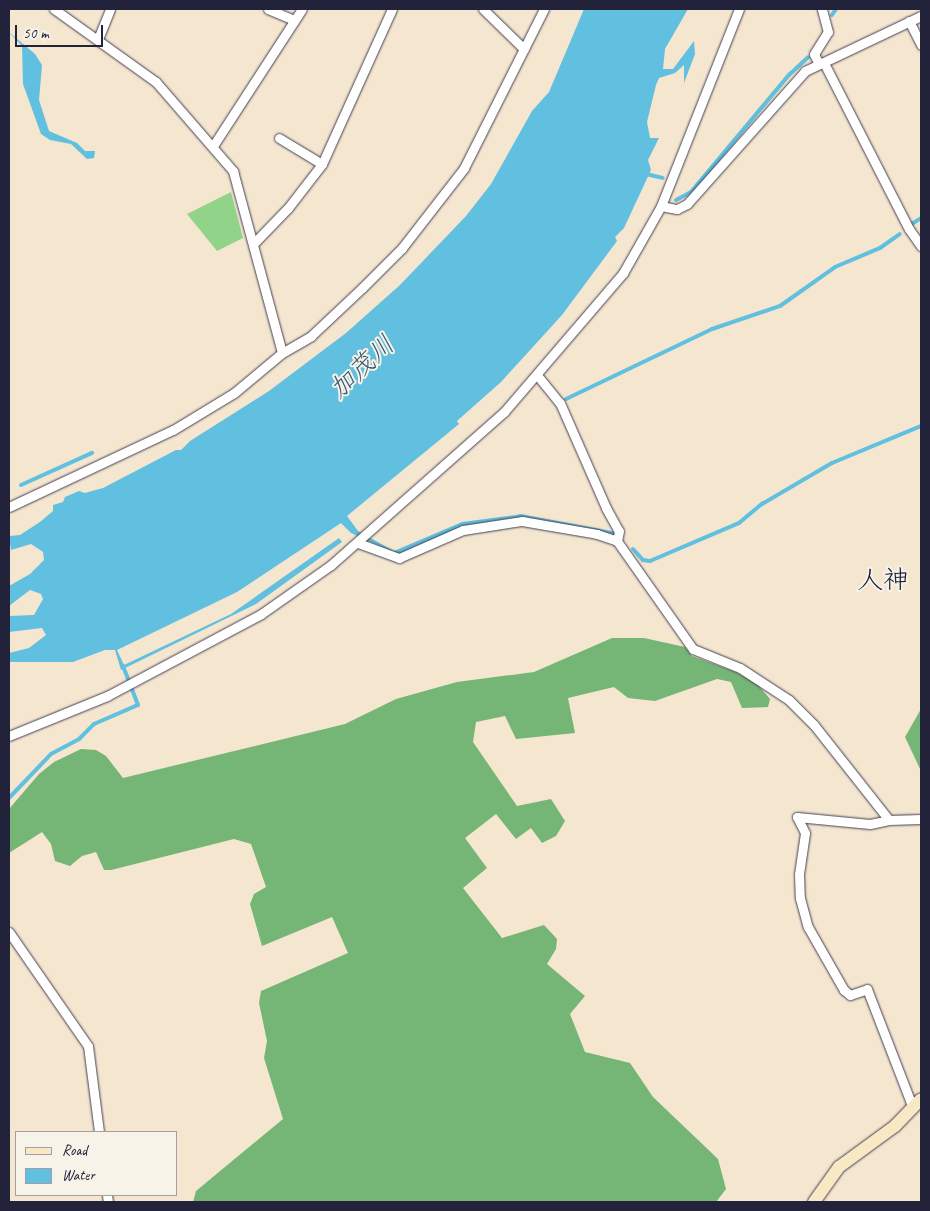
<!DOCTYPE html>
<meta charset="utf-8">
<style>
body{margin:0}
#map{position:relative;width:930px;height:1211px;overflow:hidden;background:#f5e6d0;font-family:Caveat,"Klee One",sans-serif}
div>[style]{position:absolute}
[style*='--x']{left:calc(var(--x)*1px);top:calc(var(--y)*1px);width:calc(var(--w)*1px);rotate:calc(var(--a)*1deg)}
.green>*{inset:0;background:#92d38a}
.forest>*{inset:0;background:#75b576}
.water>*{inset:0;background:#61bfdf}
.stream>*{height:4px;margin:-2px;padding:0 2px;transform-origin:2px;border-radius:2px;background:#61bfdf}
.roads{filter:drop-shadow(0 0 1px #423f51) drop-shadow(0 0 1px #423f51)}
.minor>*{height:9px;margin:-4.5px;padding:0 4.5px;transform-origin:4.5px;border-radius:4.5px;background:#fff}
.secondary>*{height:12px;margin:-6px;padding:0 6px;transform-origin:6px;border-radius:6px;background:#f8e8c3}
span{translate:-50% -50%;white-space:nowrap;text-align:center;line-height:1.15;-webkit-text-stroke:4px #f7f3e8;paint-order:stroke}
.water-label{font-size:26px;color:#385974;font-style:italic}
.neighbourhood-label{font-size:26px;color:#22223b}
.frame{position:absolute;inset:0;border:10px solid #22223b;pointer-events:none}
.legend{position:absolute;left:15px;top:1131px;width:162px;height:65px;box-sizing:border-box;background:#f7f3e8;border:1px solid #a29fa3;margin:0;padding:6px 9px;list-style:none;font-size:15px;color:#22223b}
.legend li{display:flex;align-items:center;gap:10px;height:25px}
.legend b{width:25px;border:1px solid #a29fa3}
.scale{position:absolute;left:15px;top:25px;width:88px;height:22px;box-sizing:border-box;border:2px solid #22223b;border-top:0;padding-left:6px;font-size:15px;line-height:18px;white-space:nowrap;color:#22223b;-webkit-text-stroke:4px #f7f3e8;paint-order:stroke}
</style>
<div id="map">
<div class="green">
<div style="clip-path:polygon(231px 192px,243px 238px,217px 251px,187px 214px)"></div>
</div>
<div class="forest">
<div style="clip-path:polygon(612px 638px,644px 638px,685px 647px,692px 656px,738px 673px,758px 685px,770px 699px,768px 707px,742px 708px,731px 682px,717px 679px,655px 701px,628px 698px,614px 687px,568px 698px,575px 733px,516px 739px,505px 716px,476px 722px,473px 742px,517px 806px,551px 799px,565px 821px,556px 836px,542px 843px,531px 828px,516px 839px,496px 814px,465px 838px,487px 868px,463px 888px,502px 938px,544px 925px,557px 939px,556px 949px,547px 964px,585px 996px,570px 1014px,585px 1052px,630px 1063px,653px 1097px,718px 1159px,726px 1189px,716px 1202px,193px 1202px,196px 1191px,283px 1119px,264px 1058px,267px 1041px,259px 1003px,261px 991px,348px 953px,332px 917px,262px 946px,250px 904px,254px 894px,266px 887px,251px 844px,234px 839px,111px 870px,104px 870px,96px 852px,82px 856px,70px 866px,55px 861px,51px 844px,42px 832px,9px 853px,9px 809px,39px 774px,54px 762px,81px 749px,96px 750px,106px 756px,123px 778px,345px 724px,396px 699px,457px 682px,534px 672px)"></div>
<div style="clip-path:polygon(921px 709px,921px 771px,905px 737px)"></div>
</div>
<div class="water">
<div style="clip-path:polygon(584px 9px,688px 9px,665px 49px,663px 69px,673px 69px,694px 41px,695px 54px,684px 83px,684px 65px,675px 73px,659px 78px,656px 85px,647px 122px,650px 138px,659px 138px,648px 160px,651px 170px,624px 228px,615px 237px,617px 241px,562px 315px,501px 382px,457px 421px,459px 424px,347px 516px,358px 531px,394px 551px,462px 522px,523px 514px,521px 519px,476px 524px,409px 553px,397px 554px,351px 533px,341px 523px,237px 592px,117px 650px,124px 665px,231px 614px,339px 538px,342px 542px,256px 604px,121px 670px,115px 650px,105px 650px,73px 662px,9px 662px,9px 653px,29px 648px,46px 635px,42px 628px,9px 632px,9px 616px,34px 615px,43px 599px,41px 594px,30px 590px,9px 606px,9px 586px,30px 574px,44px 560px,43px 552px,31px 544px,11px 550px,9px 536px,20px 535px,40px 522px,53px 511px,53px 505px,63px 502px,65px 497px,79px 491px,85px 493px,103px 488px,176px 450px,181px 450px,190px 441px,269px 391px,346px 333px,400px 285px,466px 216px,491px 184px,532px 111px,549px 92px)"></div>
<div style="clip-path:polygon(9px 32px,35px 54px,42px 65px,39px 100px,49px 131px,77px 143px,85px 151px,95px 151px,94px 158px,87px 159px,71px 144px,50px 140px,41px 134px,23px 84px,22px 46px)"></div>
</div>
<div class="stream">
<div style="--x:832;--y:15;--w:7;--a:-56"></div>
<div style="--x:646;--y:174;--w:17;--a:13"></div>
<div style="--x:676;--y:200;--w:17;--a:-28"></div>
<div style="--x:691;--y:192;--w:153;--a:-50.1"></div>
<div style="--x:789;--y:75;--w:26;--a:-43"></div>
<div style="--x:910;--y:225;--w:13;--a:-32"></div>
<div style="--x:566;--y:399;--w:162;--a:-25.6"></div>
<div style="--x:712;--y:329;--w:72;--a:-18.7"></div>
<div style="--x:780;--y:306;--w:67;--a:-35.3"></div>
<div style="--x:835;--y:267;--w:49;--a:-22.9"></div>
<div style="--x:880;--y:248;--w:24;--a:-35"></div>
<div style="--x:21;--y:485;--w:78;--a:-24.3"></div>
<div style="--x:520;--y:516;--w:94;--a:10.5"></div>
<div style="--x:633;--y:549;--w:15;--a:48"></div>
<div style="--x:643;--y:560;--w:7;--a:8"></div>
<div style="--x:650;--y:561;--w:97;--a:-23.1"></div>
<div style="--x:739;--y:523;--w:30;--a:-40"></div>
<div style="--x:762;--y:504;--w:81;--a:-30.4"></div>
<div style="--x:832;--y:463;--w:96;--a:-22.6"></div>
<div style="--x:9;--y:798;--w:61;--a:-46.3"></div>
<div style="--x:51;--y:754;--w:32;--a:-28"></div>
<div style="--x:79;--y:739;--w:21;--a:-45"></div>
<div style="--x:94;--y:724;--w:48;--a:-23.4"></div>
<div style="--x:138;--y:705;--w:42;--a:-111"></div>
</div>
<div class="roads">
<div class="minor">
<div style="--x:54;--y:9;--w:125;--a:35.6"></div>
<div style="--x:156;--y:82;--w:118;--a:49.1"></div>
<div style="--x:233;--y:171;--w:188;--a:74.9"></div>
<div style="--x:268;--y:9;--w:28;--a:23"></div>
<div style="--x:483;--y:9;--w:57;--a:44.3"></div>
<div style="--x:909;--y:21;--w:27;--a:63"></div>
<div style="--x:98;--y:39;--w:32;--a:-68"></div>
<div style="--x:824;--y:63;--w:186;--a:62.9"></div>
<div style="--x:909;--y:229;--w:21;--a:55"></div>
<div style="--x:819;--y:64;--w:11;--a:-117"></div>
<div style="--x:814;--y:54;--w:26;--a:-58"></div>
<div style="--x:828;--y:32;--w:24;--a:-105"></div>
<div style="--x:279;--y:138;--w:50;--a:31.2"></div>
<div style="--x:213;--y:146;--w:163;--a:-57"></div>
<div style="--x:661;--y:206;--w:16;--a:11"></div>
<div style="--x:677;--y:209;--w:11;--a:-27"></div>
<div style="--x:687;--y:204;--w:178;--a:-48.4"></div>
<div style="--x:805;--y:71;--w:128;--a:-25.4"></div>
<div style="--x:255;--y:242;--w:47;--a:-45.9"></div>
<div style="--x:288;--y:208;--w:56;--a:-52.3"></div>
<div style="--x:322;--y:164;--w:170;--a:-65.7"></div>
<div style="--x:537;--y:375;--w:36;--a:51"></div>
<div style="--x:560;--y:403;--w:115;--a:66.3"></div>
<div style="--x:606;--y:508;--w:26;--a:61"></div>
<div style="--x:619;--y:531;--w:10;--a:101"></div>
<div style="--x:9;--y:507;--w:181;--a:-25.2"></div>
<div style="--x:173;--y:430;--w:71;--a:-31.2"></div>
<div style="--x:234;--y:393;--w:62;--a:-39.8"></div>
<div style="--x:282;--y:353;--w:34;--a:-30"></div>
<div style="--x:311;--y:336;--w:70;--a:-43.3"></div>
<div style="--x:362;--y:288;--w:57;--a:-45"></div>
<div style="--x:402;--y:248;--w:101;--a:-52.2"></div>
<div style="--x:464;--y:168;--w:178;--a:-63.3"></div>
<div style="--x:358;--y:543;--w:44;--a:20.1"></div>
<div style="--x:399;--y:558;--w:70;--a:-23.6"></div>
<div style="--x:463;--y:530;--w:60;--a:-8.7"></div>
<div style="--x:522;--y:521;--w:76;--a:9.8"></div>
<div style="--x:597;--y:534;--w:21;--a:19"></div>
<div style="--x:617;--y:541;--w:132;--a:54.9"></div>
<div style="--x:693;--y:649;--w:51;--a:22"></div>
<div style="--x:740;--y:668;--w:59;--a:33.1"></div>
<div style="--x:789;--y:700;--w:35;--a:45"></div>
<div style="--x:814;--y:725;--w:121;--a:51.7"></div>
<div style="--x:9;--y:736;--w:106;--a:-22.2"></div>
<div style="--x:107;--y:696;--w:174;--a:-28"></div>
<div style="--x:261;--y:614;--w:85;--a:-35"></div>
<div style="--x:331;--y:565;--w:231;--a:-41.5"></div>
<div style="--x:504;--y:412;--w:183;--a:-49.4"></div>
<div style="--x:623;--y:273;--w:77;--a:-60.4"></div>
<div style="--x:661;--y:206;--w:212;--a:-68.4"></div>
<div style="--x:797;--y:817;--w:18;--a:63"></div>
<div style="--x:805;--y:833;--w:41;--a:98.3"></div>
<div style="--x:799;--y:874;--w:24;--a:88"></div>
<div style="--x:800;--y:898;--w:30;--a:75"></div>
<div style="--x:808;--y:927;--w:73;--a:60.3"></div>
<div style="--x:844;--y:990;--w:8;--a:40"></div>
<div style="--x:850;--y:995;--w:18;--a:-19"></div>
<div style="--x:867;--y:989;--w:128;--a:68.9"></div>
<div style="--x:797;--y:817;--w:73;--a:5.5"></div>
<div style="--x:870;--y:824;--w:19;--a:-12"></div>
<div style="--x:889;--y:820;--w:32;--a:-2"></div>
<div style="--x:9;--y:932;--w:139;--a:55.3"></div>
<div style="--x:88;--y:1046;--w:87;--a:82.7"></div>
<div style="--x:107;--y:1195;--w:7;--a:82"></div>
</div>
<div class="secondary">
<div style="--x:814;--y:1202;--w:43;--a:-54.5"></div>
<div style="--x:839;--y:1167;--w:69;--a:-36.2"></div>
<div style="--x:895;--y:1126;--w:37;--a:-46"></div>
</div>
</div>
<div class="water-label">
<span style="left:362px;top:367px;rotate:-43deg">加茂川</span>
</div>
<div class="neighbourhood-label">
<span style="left:883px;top:580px">人神</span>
</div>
<div class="frame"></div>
<ul class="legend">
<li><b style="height:6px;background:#f8e8c3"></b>Road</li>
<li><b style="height:14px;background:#61bfdf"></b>Water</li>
</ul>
<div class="scale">50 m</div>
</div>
